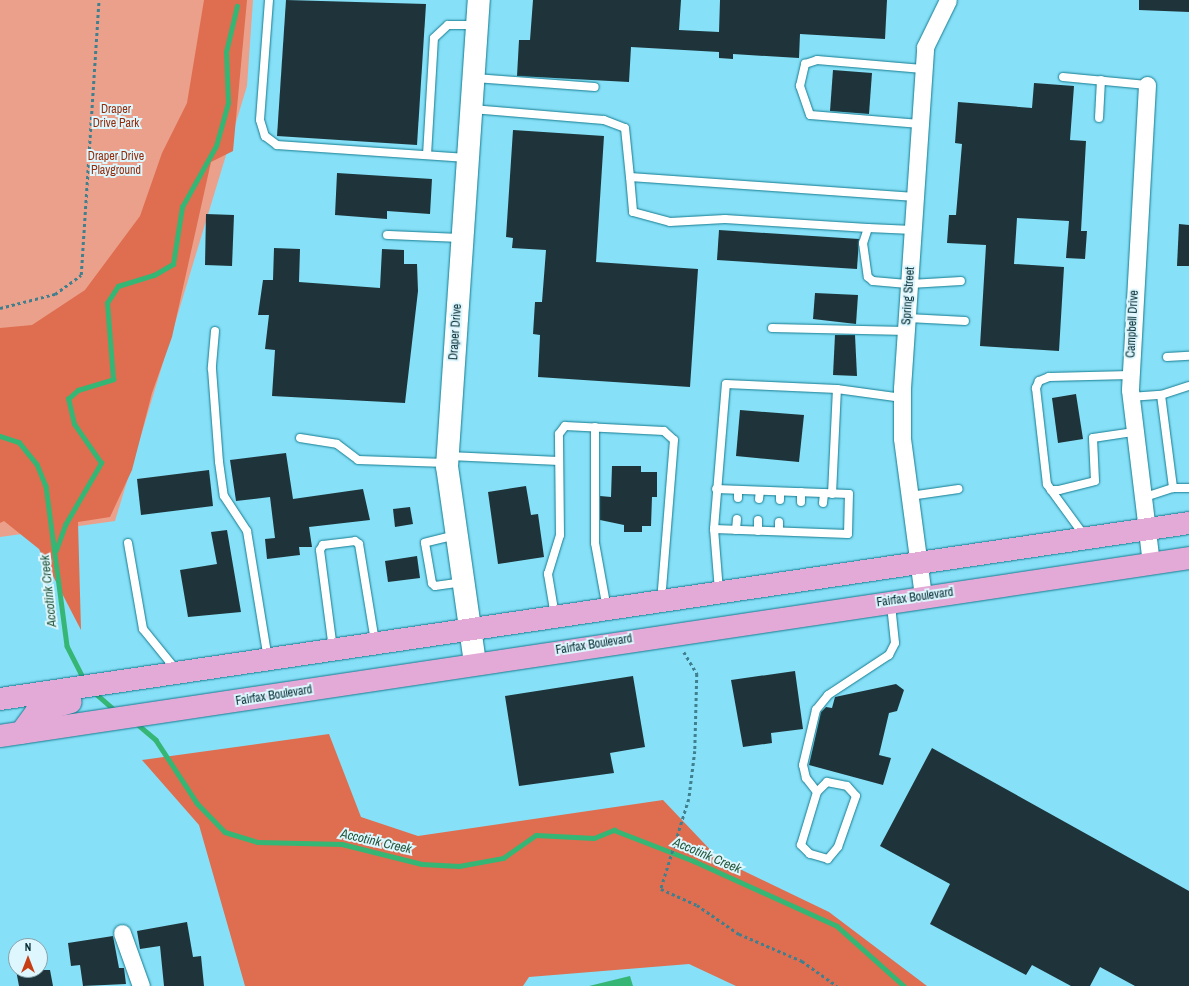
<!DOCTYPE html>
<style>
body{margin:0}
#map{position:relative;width:1189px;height:986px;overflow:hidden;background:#86e0f7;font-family:"Archivo Narrow",sans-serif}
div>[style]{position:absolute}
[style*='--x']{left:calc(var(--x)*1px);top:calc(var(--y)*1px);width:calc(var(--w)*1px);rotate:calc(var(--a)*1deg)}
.green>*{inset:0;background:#eba08b}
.forest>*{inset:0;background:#de6e4f}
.water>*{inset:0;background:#35b674}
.stream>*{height:4.5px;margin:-2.25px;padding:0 2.25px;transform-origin:2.25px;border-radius:2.25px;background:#35b674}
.building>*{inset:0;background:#1e343a}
.path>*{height:2.5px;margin-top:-1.25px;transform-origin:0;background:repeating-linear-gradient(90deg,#3f7f8e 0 3px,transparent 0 6px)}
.roads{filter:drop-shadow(0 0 1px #157c91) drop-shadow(0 0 1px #157c91)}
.lane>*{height:8px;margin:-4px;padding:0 4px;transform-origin:4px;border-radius:4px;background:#fff}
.street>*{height:17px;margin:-8.5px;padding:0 8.5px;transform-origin:8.5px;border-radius:8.5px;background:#fff}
.secondary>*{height:22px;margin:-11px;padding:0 11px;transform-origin:11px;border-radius:11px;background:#fff}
.primary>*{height:22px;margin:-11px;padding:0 11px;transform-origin:11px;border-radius:11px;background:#e4aad7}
span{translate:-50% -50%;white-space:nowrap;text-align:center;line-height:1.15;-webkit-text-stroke:4px #def6fd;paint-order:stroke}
.park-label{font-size:12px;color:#922c0c}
.street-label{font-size:12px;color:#012a32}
.water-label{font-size:13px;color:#25563a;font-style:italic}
.north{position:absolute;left:8px;top:938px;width:40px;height:40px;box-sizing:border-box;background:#def6fd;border:1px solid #86a4ac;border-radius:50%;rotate:0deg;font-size:11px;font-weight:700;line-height:16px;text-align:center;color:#012a32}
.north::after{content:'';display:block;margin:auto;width:14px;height:18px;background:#c63e12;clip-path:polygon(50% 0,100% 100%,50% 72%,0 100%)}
</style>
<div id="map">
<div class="green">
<div style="clip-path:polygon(0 0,253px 0,247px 86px,115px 521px,0 537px)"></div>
</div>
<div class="forest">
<div style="clip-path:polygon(204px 0,247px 0,233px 151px,211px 162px,172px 337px,152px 393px,132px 470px,110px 517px,78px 522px,81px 630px,39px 549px,4px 521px,0 523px,0 328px,32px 325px,85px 290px,140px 216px,162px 153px,187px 103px)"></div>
<div style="clip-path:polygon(329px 734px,361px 817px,418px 836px,663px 800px,719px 859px,829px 912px,927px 986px,736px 986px,689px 964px,529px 977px,523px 986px,245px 986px,199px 825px,142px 760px)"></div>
</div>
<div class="water">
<div style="clip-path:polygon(630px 976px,633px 986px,589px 986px)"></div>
</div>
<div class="stream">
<div style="--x:0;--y:436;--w:20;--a:18"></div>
<div style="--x:19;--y:442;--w:28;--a:51"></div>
<div style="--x:37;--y:464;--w:24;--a:68"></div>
<div style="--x:46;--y:486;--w:161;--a:82.5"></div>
<div style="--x:67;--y:646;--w:38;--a:63"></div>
<div style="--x:56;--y:550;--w:27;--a:-70"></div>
<div style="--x:65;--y:525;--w:72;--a:-59.9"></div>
<div style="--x:101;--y:463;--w:47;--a:-124.7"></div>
<div style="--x:74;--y:424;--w:26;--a:-103"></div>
<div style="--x:68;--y:399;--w:13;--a:-42"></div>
<div style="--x:78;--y:390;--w:37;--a:-17"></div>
<div style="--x:113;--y:379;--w:76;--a:-94.5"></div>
<div style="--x:107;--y:303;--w:20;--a:-57"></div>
<div style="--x:118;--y:286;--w:38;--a:-17"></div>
<div style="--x:154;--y:275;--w:22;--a:-30"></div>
<div style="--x:173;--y:264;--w:58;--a:-81"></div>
<div style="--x:182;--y:207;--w:70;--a:-60.9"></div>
<div style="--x:216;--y:146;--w:45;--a:-74.4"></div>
<div style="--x:228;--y:103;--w:51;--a:-92.2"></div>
<div style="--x:226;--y:52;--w:47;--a:-76.6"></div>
<div style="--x:94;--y:692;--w:29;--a:41"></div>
<div style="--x:136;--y:723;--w:26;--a:40"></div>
<div style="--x:156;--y:740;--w:75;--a:56.9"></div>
<div style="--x:197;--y:803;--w:40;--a:46"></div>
<div style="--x:225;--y:832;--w:34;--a:17"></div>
<div style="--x:258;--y:842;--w:84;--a:1.4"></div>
<div style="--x:342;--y:844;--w:82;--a:14"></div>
<div style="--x:422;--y:864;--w:37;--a:3"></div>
<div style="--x:459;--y:866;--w:45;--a:-10.3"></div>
<div style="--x:503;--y:858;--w:40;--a:-34.9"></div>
<div style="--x:536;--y:835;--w:58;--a:3"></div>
<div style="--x:594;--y:838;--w:22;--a:-22"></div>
<div style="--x:614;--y:830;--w:86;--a:21.2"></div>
<div style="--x:694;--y:861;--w:157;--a:24.4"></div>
<div style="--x:837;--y:926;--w:90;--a:41.8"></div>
</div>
<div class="building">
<div style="clip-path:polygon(286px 0,426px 4px,417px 145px,277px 136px)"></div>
<div style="clip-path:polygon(533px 0,681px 0,679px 30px,719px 32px,720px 0,887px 0,885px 39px,800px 34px,799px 58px,733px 54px,733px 59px,719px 58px,719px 52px,631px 47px,629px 82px,517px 76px,519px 40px,530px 40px)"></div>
<div style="clip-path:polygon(1139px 0,1189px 0,1189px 12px,1139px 10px)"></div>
<div style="clip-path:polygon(833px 70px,872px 73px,869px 114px,830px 111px)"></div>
<div style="clip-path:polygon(1034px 83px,1074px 86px,1070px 140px,1086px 141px,1081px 231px,1087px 231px,1085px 259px,1066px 258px,1069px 221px,1017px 218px,1014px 264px,1064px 267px,1059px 351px,980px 346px,986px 245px,947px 243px,949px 215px,956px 215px,962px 144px,955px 143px,958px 102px,1032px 108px)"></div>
<div style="clip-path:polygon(513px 130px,604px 136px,596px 262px,698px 269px,690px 387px,538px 377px,540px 335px,533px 334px,535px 302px,542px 302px,546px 250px,512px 248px,513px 238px,506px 237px)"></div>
<div style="clip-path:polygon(337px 173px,432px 179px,430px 214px,387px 211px,387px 219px,335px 215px)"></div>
<div style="clip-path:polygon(206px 214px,234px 215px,232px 266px,205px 265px)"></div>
<div style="clip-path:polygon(1179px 224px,1189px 225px,1189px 266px,1177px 266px)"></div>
<div style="clip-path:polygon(719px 230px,859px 239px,857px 269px,717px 260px)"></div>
<div style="clip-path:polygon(274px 248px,300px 249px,299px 282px,380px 288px,382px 249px,404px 250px,404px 264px,417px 264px,418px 291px,405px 403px,272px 396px,275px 350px,265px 349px,269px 315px,258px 315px,263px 280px,273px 280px)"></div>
<div style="clip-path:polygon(815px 293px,858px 295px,856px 324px,813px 319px)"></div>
<div style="clip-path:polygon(835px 335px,855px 335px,857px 376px,833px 375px)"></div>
<div style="clip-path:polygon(1076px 394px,1083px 439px,1058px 443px,1052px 398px)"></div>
<div style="clip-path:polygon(740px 410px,804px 415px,799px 462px,736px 456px)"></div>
<div style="clip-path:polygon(286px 453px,293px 499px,363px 489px,370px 520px,309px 527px,312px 547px,299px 547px,300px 555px,267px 559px,265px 539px,275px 538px,270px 497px,236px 501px,230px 460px)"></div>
<div style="clip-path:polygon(612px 466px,641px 466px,641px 472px,657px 472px,657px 497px,652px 497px,651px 526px,642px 526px,642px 532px,624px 532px,624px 525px,600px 520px,600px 496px,611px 497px)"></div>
<div style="clip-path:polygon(209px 470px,213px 506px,141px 515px,137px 479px)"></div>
<div style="clip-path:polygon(526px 486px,531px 515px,538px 514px,544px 557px,498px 564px,488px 492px)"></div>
<div style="clip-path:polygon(410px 507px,413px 524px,395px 527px,393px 509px)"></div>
<div style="clip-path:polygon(227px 530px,241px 612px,188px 617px,180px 570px,217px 564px,211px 532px)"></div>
<div style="clip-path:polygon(417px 556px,420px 578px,388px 582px,385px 561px)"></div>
<div style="clip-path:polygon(795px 671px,803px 729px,771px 733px,772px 743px,743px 747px,731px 680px)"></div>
<div style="clip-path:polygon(633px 676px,645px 747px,610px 753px,614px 773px,519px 786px,505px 696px)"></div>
<div style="clip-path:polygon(896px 684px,904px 690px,897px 711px,889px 713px,879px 755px,891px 758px,883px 785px,809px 765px,821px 712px,826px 707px,832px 708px,835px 697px)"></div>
<div style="clip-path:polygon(932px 748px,1189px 891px,1189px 986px,1135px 986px,1100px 967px,1090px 986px,1071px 986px,1032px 965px,1026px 975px,930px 924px,950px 884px,880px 846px)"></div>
<div style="clip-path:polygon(187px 922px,193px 957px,201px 956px,204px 986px,164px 986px,160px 946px,140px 949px,137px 931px)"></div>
<div style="clip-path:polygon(113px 936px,119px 968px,124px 968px,126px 984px,83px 986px,80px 965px,71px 966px,68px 943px)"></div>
<div style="clip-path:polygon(16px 970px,50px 970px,53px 986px,19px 986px)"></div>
</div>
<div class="path">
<div style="--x:0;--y:308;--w:57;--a:-14.3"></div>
<div style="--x:55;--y:294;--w:32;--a:-36"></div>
<div style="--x:81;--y:275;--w:276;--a:-86.3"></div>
<div style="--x:684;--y:652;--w:26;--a:59"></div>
<div style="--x:697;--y:674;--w:77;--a:91.5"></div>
<div style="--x:695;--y:751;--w:48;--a:97.1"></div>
<div style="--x:689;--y:799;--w:94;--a:107.3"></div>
<div style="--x:661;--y:889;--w:39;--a:24"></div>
<div style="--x:697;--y:905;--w:51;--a:34.6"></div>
<div style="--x:739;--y:934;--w:69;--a:23.2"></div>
<div style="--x:802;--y:961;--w:43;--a:35.5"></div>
</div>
<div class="roads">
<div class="lane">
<div style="--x:269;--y:0;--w:120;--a:94.3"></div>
<div style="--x:260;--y:120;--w:17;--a:73"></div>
<div style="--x:265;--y:136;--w:15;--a:37"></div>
<div style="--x:277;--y:145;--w:190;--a:3.9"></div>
<div style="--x:1063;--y:77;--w:84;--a:5.4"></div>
<div style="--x:475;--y:78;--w:120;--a:4.3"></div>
<div style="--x:472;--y:109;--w:132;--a:4.8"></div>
<div style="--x:604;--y:120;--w:22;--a:21"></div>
<div style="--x:625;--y:128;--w:49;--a:84.2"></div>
<div style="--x:630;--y:177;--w:286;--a:4"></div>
<div style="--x:1099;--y:118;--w:38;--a:-87"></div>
<div style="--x:920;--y:124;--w:110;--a:-175.3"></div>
<div style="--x:810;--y:115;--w:31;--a:-109"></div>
<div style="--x:800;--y:86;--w:23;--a:-77"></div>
<div style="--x:805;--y:64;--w:13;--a:-18"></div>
<div style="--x:817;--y:60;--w:106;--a:4.9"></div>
<div style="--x:427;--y:155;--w:117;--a:-86.6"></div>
<div style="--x:434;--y:38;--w:19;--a:-43"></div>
<div style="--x:448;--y:25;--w:28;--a:0"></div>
<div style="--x:630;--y:177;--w:35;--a:85"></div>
<div style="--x:633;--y:212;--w:38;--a:15"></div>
<div style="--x:670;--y:222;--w:55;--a:-3.1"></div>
<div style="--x:725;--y:219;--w:143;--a:3.6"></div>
<div style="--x:913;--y:230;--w:45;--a:-177.5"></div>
<div style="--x:868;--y:228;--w:16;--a:108"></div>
<div style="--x:863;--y:243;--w:34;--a:82"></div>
<div style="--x:868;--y:277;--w:6;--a:39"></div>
<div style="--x:873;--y:281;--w:37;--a:5"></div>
<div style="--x:910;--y:284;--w:51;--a:-3.4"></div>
<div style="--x:387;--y:235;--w:75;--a:2.3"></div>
<div style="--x:908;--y:318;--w:57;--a:3"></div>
<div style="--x:772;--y:328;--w:135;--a:1.3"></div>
<div style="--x:215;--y:331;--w:38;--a:95"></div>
<div style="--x:212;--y:369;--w:93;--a:85.7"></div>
<div style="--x:219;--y:462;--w:34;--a:82"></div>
<div style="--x:224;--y:496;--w:42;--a:56.7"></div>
<div style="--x:247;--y:531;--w:130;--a:80.7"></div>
<div style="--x:1167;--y:357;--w:22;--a:-3"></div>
<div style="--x:1130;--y:375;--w:81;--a:178.6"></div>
<div style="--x:1049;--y:377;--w:11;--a:158"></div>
<div style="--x:1039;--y:381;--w:8;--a:113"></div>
<div style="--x:1036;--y:388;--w:97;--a:83.5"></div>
<div style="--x:1047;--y:484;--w:7;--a:56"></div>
<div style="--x:1051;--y:490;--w:8;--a:0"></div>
<div style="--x:1059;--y:490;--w:37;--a:-14"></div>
<div style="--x:1095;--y:481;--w:43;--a:-92.7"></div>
<div style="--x:1093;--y:438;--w:40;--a:-8.5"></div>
<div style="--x:1161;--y:395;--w:94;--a:82.6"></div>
<div style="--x:1130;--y:397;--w:31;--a:-4"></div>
<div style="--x:1161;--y:395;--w:29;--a:-18"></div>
<div style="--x:595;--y:427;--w:116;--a:90"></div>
<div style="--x:595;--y:543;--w:67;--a:79.7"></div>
<div style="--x:300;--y:438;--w:37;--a:9"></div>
<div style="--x:337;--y:444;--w:26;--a:37"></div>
<div style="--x:358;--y:460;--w:88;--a:2"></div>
<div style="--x:449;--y:456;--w:110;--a:2.6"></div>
<div style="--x:1051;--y:490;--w:59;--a:53.9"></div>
<div style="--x:832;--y:494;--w:105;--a:-87.3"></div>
<div style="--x:910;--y:496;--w:49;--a:-8.3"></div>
<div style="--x:738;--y:498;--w:8;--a:-90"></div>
<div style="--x:1142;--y:498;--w:33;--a:-18"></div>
<div style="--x:1173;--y:488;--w:16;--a:0"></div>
<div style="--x:759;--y:499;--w:8;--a:-83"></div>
<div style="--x:780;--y:500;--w:8;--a:-90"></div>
<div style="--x:801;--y:502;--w:10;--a:-90"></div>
<div style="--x:823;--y:503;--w:10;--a:-84"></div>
<div style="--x:714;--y:529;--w:134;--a:2.1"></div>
<div style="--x:848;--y:534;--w:40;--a:-88.6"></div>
<div style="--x:849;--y:494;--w:133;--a:-177.8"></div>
<div style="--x:736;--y:530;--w:11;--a:-85"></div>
<div style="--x:758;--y:531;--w:11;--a:-90"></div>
<div style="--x:779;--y:531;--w:9;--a:-90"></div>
<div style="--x:456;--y:535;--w:32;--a:166"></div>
<div style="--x:425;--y:543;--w:41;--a:80.1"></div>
<div style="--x:432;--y:583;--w:4;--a:45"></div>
<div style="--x:435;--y:586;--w:27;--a:-8"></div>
<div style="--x:128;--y:543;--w:87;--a:80.1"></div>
<div style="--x:143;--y:629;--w:55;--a:50.9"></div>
<div style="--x:719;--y:591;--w:62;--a:-94.6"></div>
<div style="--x:714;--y:529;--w:145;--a:-85.3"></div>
<div style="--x:726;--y:384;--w:111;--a:2.6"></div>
<div style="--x:837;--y:389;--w:66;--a:7.9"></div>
<div style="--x:555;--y:616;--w:43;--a:-99.5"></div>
<div style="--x:548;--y:574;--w:41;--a:-72.9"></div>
<div style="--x:560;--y:535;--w:101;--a:-90.6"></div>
<div style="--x:559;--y:434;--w:10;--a:-53"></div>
<div style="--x:565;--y:426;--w:99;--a:2.9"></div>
<div style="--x:664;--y:431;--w:13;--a:42"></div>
<div style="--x:674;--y:440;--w:161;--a:94.6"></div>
<div style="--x:333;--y:649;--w:100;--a:-97.5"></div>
<div style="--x:320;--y:550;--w:6;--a:-59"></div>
<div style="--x:323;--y:545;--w:32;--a:-7"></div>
<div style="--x:355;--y:541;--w:5;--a:37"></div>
<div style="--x:359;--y:544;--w:99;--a:80.7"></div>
<div style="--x:827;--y:782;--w:20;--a:11"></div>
<div style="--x:847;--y:786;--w:13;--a:48"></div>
<div style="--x:856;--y:796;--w:54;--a:109.4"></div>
<div style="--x:838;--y:847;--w:16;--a:130"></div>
<div style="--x:828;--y:859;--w:19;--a:-164"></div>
<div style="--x:810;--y:854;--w:13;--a:-135"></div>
<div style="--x:801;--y:845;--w:55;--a:-73.2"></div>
<div style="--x:817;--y:792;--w:14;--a:-45"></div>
<div style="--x:817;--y:792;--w:18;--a:-128"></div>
<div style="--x:806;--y:778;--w:13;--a:-103"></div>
<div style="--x:803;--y:765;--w:57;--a:-76.7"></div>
<div style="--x:816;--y:710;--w:19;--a:-51"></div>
<div style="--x:828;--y:695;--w:73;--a:-33.3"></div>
<div style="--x:889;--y:655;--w:13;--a:-63"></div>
<div style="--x:895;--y:643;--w:39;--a:-96"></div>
</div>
<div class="street">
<div style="--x:1147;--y:85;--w:305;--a:93.2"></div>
<div style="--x:1130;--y:390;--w:174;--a:83.1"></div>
<div style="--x:923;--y:596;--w:159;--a:-97.6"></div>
<div style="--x:902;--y:438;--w:50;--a:-90"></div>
<div style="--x:902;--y:388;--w:342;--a:-86.1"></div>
<div style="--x:925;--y:47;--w:52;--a:-63.9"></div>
<div style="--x:122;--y:933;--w:56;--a:70.3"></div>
</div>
<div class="secondary">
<div style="--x:475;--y:663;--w:199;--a:-98.1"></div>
<div style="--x:447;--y:466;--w:467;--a:-86.1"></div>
</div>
<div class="primary">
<div style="--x:0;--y:699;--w:1202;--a:-8.42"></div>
<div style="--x:21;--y:733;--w:26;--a:-54"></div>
<div style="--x:36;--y:712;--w:36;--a:-16"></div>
<div style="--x:0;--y:736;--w:1202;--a:-8.51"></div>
</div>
</div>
<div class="park-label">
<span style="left:116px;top:117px">Draper<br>Drive Park</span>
<span style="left:116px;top:164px">Draper Drive<br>Playground</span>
</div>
<div class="street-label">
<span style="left:909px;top:296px;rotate:-86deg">Spring Street</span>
<span style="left:1133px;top:324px;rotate:-87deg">Campbell Drive</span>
<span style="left:456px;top:332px;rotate:-86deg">Draper Drive</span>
<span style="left:915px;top:598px;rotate:-8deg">Fairfax Boulevard</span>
<span style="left:594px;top:645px;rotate:-9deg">Fairfax Boulevard</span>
<span style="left:274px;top:696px;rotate:-9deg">Fairfax Boulevard</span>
</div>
<div class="water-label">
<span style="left:49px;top:591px;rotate:-96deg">Accotink Creek</span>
<span style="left:376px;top:842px;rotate:13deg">Accotink Creek</span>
<span style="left:707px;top:856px;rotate:23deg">Accotink Creek</span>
</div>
<div class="north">N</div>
</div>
